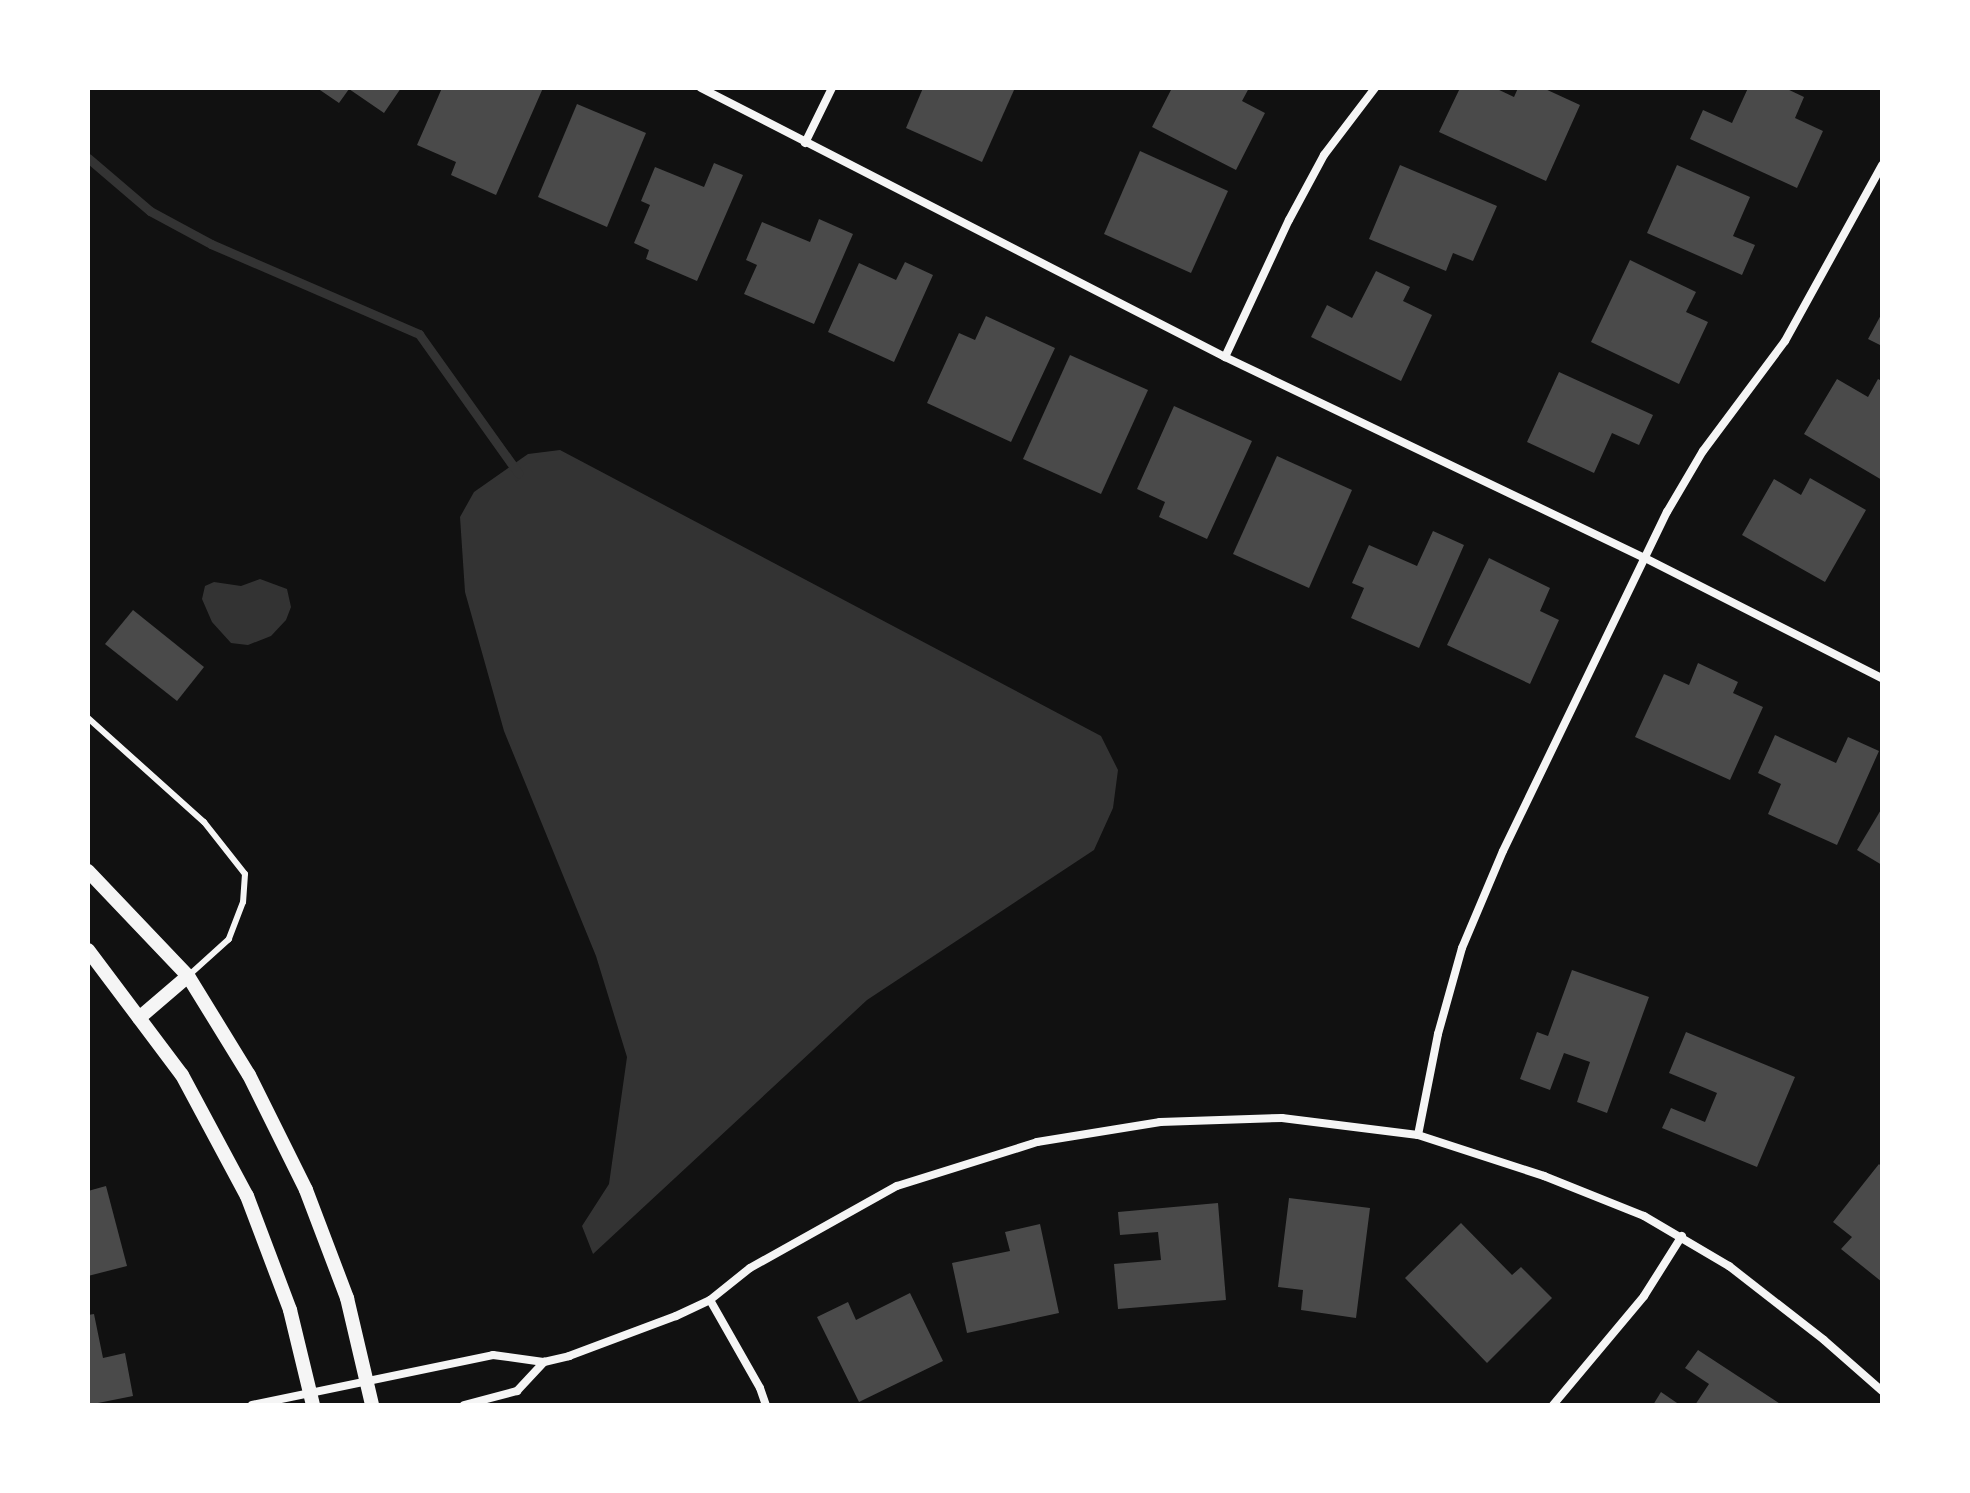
<!DOCTYPE html>
<style>
body{margin:0}
#map{position:relative;width:1970px;height:1493px;overflow:hidden;background:#111;font-family:"Noto Sans",sans-serif}
div>[style]{position:absolute}
[style*='--x']{left:calc(var(--x)*1px);top:calc(var(--y)*1px);width:calc(var(--w)*1px);rotate:calc(var(--a)*1deg)}
.water>*{inset:0;background:#333}
.stream>*{height:9px;margin:-4.5px;padding:0 4.5px;transform-origin:4.5px;border-radius:4.5px;background:#333}
.building>*{inset:0;background:#4a4a4a}
.service>*{height:6px;margin:-3px;padding:0 3px;transform-origin:3px;border-radius:3px;background:#f5f5f5}
.minor>*{height:8px;margin:-4px;padding:0 4px;transform-origin:4px;border-radius:4px;background:#f5f5f5}
.tertiary>*{height:14px;margin:-7px;padding:0 7px;transform-origin:7px;border-radius:7px;background:#f5f5f5}
span{translate:-50% -50%;white-space:nowrap;text-align:center;line-height:1.15;-webkit-text-stroke:8px #fff;paint-order:stroke}
.frame{position:absolute;inset:0;border:90px solid #fff;pointer-events:none}
</style>
<div id="map">
<div class="water">
<div style="clip-path:polygon(560px 450px,1101px 736px,1118px 770px,1113px 808px,1094px 850px,867px 1000px,593px 1254px,582px 1226px,609px 1184px,627px 1057px,596px 956px,504px 731px,465px 592px,460px 517px,474px 492px,528px 454px)"></div>
<div style="clip-path:polygon(260px 579px,287px 589px,291px 607px,286px 620px,271px 636px,248px 645px,231px 643px,212px 622px,202px 599px,205px 586px,214px 582px,241px 586px)"></div>
</div>
<div class="stream">
<div style="--x:88;--y:158;--w:82;--a:40.5"></div>
<div style="--x:150;--y:211;--w:69;--a:28.4"></div>
<div style="--x:211;--y:244;--w:227;--a:23.4"></div>
<div style="--x:419;--y:334;--w:171;--a:54.5"></div>
</div>
<div class="building">
<div style="clip-path:polygon(317px 88px,401px 88px,384px 113px,349px 89px,339px 103px)"></div>
<div style="clip-path:polygon(442px 88px,543px 88px,496px 195px,451px 175px,456px 162px,417px 145px)"></div>
<div style="clip-path:polygon(923px 88px,1014px 90px,982px 162px,906px 128px)"></div>
<div style="clip-path:polygon(1172px 88px,1249px 88px,1242px 101px,1265px 113px,1236px 170px,1152px 127px)"></div>
<div style="clip-path:polygon(1460px 88px,1495px 88px,1514px 97px,1518px 88px,1543px 88px,1580px 105px,1546px 181px,1439px 132px)"></div>
<div style="clip-path:polygon(1748px 88px,1785px 88px,1804px 97px,1795px 118px,1823px 131px,1797px 188px,1690px 139px,1703px 110px,1732px 123px)"></div>
<div style="clip-path:polygon(577px 104px,646px 133px,607px 227px,538px 197px)"></div>
<div style="clip-path:polygon(1140px 151px,1228px 191px,1191px 273px,1104px 234px)"></div>
<div style="clip-path:polygon(714px 163px,743px 175px,697px 281px,646px 259px,649px 250px,634px 243px,650px 205px,641px 201px,655px 167px,704px 187px)"></div>
<div style="clip-path:polygon(1400px 165px,1497px 206px,1473px 261px,1453px 253px,1446px 271px,1369px 239px)"></div>
<div style="clip-path:polygon(1677px 165px,1750px 197px,1733px 236px,1755px 245px,1742px 275px,1647px 233px)"></div>
<div style="clip-path:polygon(819px 219px,853px 234px,814px 324px,744px 294px,757px 265px,746px 260px,762px 222px,810px 242px)"></div>
<div style="clip-path:polygon(1630px 260px,1696px 292px,1686px 312px,1708px 322px,1679px 384px,1591px 342px)"></div>
<div style="clip-path:polygon(905px 262px,933px 275px,894px 362px,828px 332px,859px 263px,896px 280px)"></div>
<div style="clip-path:polygon(1376px 271px,1410px 287px,1403px 301px,1432px 315px,1401px 381px,1311px 337px,1327px 305px,1352px 318px)"></div>
<div style="clip-path:polygon(1882px 313px,1882px 346px,1868px 339px)"></div>
<div style="clip-path:polygon(986px 316px,1055px 348px,1011px 442px,927px 403px,959px 333px,975px 340px)"></div>
<div style="clip-path:polygon(1070px 355px,1148px 390px,1101px 494px,1023px 459px)"></div>
<div style="clip-path:polygon(1559px 372px,1653px 415px,1639px 445px,1612px 433px,1594px 473px,1527px 442px)"></div>
<div style="clip-path:polygon(1837px 379px,1868px 397px,1878px 379px,1882px 381px,1882px 480px,1804px 434px)"></div>
<div style="clip-path:polygon(1174px 406px,1252px 441px,1207px 539px,1159px 517px,1165px 502px,1137px 489px)"></div>
<div style="clip-path:polygon(1277px 456px,1352px 490px,1309px 588px,1233px 554px)"></div>
<div style="clip-path:polygon(1810px 478px,1866px 510px,1825px 582px,1742px 535px,1774px 479px,1801px 495px)"></div>
<div style="clip-path:polygon(1433px 531px,1464px 545px,1419px 648px,1351px 618px,1364px 588px,1352px 583px,1369px 545px,1417px 566px)"></div>
<div style="clip-path:polygon(1489px 558px,1550px 588px,1540px 611px,1559px 620px,1530px 684px,1447px 645px)"></div>
<div style="clip-path:polygon(133px 610px,204px 667px,177px 701px,105px 644px)"></div>
<div style="clip-path:polygon(1698px 663px,1738px 682px,1733px 693px,1763px 707px,1730px 780px,1635px 737px,1664px 674px,1689px 685px)"></div>
<div style="clip-path:polygon(1775px 735px,1836px 763px,1848px 737px,1879px 751px,1837px 845px,1768px 814px,1781px 784px,1758px 773px)"></div>
<div style="clip-path:polygon(1882px 808px,1882px 865px,1857px 850px)"></div>
<div style="clip-path:polygon(1572px 970px,1649px 997px,1607px 1113px,1577px 1102px,1590px 1062px,1564px 1053px,1550px 1090px,1520px 1079px,1537px 1032px,1548px 1036px)"></div>
<div style="clip-path:polygon(1686px 1032px,1795px 1077px,1757px 1167px,1662px 1128px,1671px 1108px,1705px 1122px,1717px 1093px,1669px 1073px)"></div>
<div style="clip-path:polygon(1879px 1164px,1882px 1167px,1882px 1282px,1841px 1249px,1852px 1237px,1833px 1222px)"></div>
<div style="clip-path:polygon(106px 1186px,127px 1266px,88px 1276px,88px 1191px)"></div>
<div style="clip-path:polygon(1289px 1198px,1370px 1208px,1356px 1318px,1301px 1310px,1303px 1290px,1278px 1287px)"></div>
<div style="clip-path:polygon(1218px 1203px,1226px 1300px,1118px 1309px,1114px 1264px,1161px 1260px,1158px 1232px,1120px 1235px,1118px 1212px)"></div>
<div style="clip-path:polygon(1461px 1223px,1512px 1275px,1521px 1267px,1552px 1298px,1487px 1363px,1405px 1278px)"></div>
<div style="clip-path:polygon(1040px 1224px,1059px 1313px,967px 1333px,952px 1263px,1010px 1251px,1005px 1232px)"></div>
<div style="clip-path:polygon(910px 1293px,943px 1361px,859px 1402px,817px 1317px,848px 1302px,856px 1320px)"></div>
<div style="clip-path:polygon(94px 1314px,103px 1358px,125px 1353px,133px 1396px,88px 1405px,88px 1315px)"></div>
<div style="clip-path:polygon(1698px 1350px,1782px 1405px,1695px 1405px,1709px 1384px,1685px 1368px)"></div>
<div style="clip-path:polygon(1661px 1392px,1680px 1405px,1653px 1405px)"></div>
</div>
<div class="service">
<div style="--x:88;--y:718;--w:156;--a:41.9"></div>
<div style="--x:204;--y:822;--w:66;--a:51.7"></div>
<div style="--x:245;--y:874;--w:28;--a:94"></div>
<div style="--x:243;--y:902;--w:40;--a:111"></div>
<div style="--x:229;--y:939;--w:55;--a:137.9"></div>
</div>
<div class="minor">
<div style="--x:701;--y:88;--w:589;--a:27.17"></div>
<div style="--x:1225;--y:357;--w:466;--a:25.6"></div>
<div style="--x:1645;--y:558;--w:266;--a:26.9"></div>
<div style="--x:805;--y:143;--w:61;--a:-63.9"></div>
<div style="--x:1225;--y:357;--w:151;--a:-65"></div>
<div style="--x:1289;--y:220;--w:74;--a:-61.7"></div>
<div style="--x:1324;--y:155;--w:84;--a:-52.7"></div>
<div style="--x:1418;--y:1135;--w:103;--a:-78.8"></div>
<div style="--x:1438;--y:1034;--w:89;--a:-74.4"></div>
<div style="--x:1462;--y:948;--w:105;--a:-67.1"></div>
<div style="--x:1503;--y:851;--w:377;--a:-64.2"></div>
<div style="--x:1667;--y:512;--w:71;--a:-59.5"></div>
<div style="--x:1703;--y:451;--w:137;--a:-53.3"></div>
<div style="--x:1785;--y:341;--w:201;--a:-61.1"></div>
<div style="--x:710;--y:1300;--w:101;--a:60.4"></div>
<div style="--x:760;--y:1388;--w:18;--a:71"></div>
<div style="--x:252;--y:1405;--w:246;--a:-11.7"></div>
<div style="--x:493;--y:1355;--w:51;--a:7.8"></div>
<div style="--x:544;--y:1362;--w:26;--a:-13"></div>
<div style="--x:569;--y:1356;--w:114;--a:-20.5"></div>
<div style="--x:676;--y:1316;--w:38;--a:-25"></div>
<div style="--x:710;--y:1300;--w:51;--a:-38.7"></div>
<div style="--x:750;--y:1268;--w:168;--a:-29.2"></div>
<div style="--x:897;--y:1186;--w:147;--a:-17.4"></div>
<div style="--x:1037;--y:1142;--w:125;--a:-9.2"></div>
<div style="--x:1160;--y:1122;--w:122;--a:-1.9"></div>
<div style="--x:1282;--y:1118;--w:137;--a:7.1"></div>
<div style="--x:1418;--y:1135;--w:133;--a:18"></div>
<div style="--x:1544;--y:1176;--w:108;--a:21.8"></div>
<div style="--x:1644;--y:1216;--w:99;--a:30.5"></div>
<div style="--x:1729;--y:1266;--w:120;--a:37.9"></div>
<div style="--x:1824;--y:1340;--w:77;--a:41.3"></div>
<div style="--x:464;--y:1405;--w:55;--a:-14.8"></div>
<div style="--x:517;--y:1391;--w:40;--a:-47"></div>
<div style="--x:1553;--y:1405;--w:142;--a:-50.1"></div>
<div style="--x:1644;--y:1296;--w:71;--a:-57.7"></div>
</div>
<div class="tertiary">
<div style="--x:88;--y:871;--w:145;--a:46.4"></div>
<div style="--x:188;--y:976;--w:116;--a:58.4"></div>
<div style="--x:249;--y:1075;--w:128;--a:63.6"></div>
<div style="--x:306;--y:1190;--w:116;--a:69.2"></div>
<div style="--x:347;--y:1298;--w:110;--a:76.8"></div>
<div style="--x:88;--y:950;--w:156;--a:53.1"></div>
<div style="--x:182;--y:1075;--w:137;--a:61.8"></div>
<div style="--x:247;--y:1196;--w:122;--a:69.3"></div>
<div style="--x:290;--y:1310;--w:98;--a:76.4"></div>
<div style="--x:139;--y:1018;--w:65;--a:-40.6"></div>
</div>
<div class="frame"></div>
</div>
